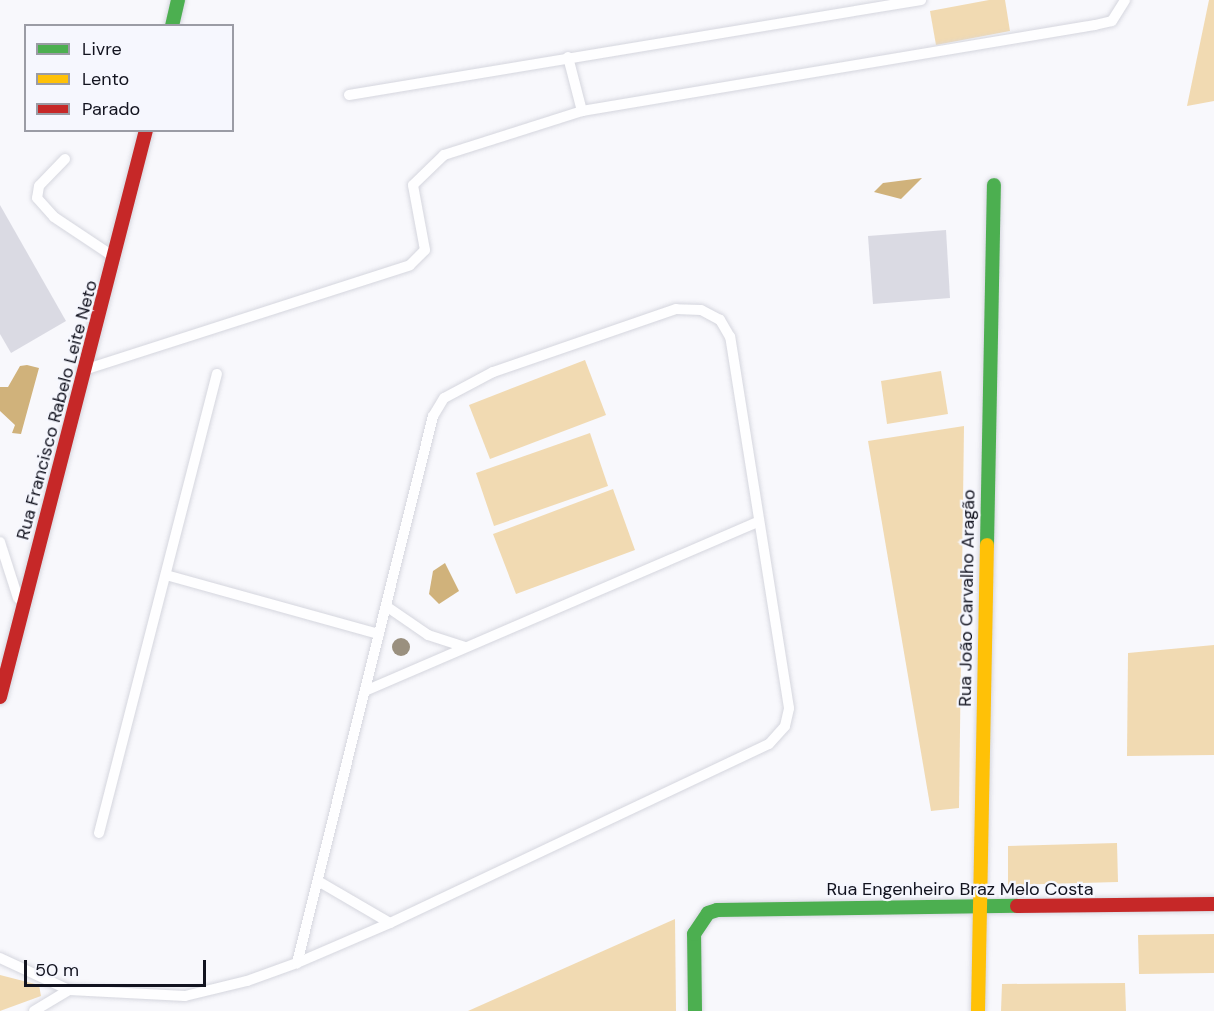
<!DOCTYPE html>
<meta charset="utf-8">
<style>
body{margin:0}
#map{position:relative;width:1214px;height:1011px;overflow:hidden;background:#f8f8fc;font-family:"DM Sans",sans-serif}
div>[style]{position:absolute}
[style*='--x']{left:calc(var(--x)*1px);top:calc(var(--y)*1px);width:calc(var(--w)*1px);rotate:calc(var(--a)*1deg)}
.green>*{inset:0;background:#f1dab2}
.water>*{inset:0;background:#d0b27b}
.building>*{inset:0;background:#dadae3}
.roads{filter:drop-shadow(0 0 2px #d5d6de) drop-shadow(0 0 2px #d5d6de)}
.lane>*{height:10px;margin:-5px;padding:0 5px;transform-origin:5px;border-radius:5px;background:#fefeff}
.fast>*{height:14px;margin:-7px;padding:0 7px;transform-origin:7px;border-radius:7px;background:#4caf50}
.slow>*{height:14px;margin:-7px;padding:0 7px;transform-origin:7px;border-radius:7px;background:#ffc107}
.jam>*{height:14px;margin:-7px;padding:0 7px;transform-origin:7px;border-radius:7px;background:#c62828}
.trees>*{width:18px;height:18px;margin:-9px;border-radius:50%;background:#9a907f}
span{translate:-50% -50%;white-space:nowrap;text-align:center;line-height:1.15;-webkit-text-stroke:4.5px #f6f7fe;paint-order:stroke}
.street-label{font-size:18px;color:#12131f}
.legend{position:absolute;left:24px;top:24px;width:210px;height:108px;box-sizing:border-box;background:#f6f7fe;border:2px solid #9b9ca5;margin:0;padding:8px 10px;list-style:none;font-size:18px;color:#12131f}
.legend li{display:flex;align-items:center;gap:12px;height:30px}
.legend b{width:30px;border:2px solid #9b9ca5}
.scale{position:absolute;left:24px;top:960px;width:182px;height:27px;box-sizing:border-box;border:3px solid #12131f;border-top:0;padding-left:8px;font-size:18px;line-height:21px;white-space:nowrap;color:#12131f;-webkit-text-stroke:4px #f6f7fe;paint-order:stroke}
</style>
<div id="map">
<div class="green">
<div style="clip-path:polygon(989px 0,1005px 0,1010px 31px,936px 45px,930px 11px)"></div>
<div style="clip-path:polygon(1209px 0,1214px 0,1214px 101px,1187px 106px)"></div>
<div style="clip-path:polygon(585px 360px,606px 415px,490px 459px,469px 405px)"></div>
<div style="clip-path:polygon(941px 371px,948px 414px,887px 424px,881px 381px)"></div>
<div style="clip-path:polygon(964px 426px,959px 808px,931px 811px,868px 441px)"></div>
<div style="clip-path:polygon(590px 433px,608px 486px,494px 526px,476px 473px)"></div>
<div style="clip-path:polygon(613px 489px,635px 550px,516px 594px,493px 534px)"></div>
<div style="clip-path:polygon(1214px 645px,1214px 755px,1127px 756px,1128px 653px)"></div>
<div style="clip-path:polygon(1117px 843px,1118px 882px,1008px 885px,1008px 846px)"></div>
<div style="clip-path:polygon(675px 919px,676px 1011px,468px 1011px)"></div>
<div style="clip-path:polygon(1214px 934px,1214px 973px,1139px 974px,1138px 935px)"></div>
<div style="clip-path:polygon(0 975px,39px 985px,41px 996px,0 1011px)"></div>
<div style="clip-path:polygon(1125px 983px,1126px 1011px,1001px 1011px,1002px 984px)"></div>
</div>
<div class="water">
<div style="clip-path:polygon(922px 178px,901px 199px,874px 192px,883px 183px)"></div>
<div style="clip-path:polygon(27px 365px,39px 368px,21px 434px,12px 433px,15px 425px,0 411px,0 387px,8px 387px,20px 366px)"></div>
<div style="clip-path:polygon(445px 563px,459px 591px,439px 604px,429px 594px,433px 571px)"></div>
</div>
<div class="building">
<div style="clip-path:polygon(0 205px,66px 321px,11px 353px,0 334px)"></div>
<div style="clip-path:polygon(946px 230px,950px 298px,873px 304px,868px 236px)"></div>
</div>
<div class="roads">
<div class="lane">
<div style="--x:568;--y:57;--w:56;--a:75.5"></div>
<div style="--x:349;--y:95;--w:580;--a:-9.43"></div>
<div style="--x:65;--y:159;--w:37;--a:134"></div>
<div style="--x:39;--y:186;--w:12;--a:99"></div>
<div style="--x:37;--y:198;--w:25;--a:48"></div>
<div style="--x:54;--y:217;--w:69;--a:33.7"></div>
<div style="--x:87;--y:369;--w:339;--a:-17.8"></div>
<div style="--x:410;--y:265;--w:21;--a:-45"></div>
<div style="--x:425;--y:250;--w:66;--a:-100.5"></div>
<div style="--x:413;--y:185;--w:43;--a:-44.1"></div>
<div style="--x:444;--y:155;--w:145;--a:-17.7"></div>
<div style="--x:582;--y:111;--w:520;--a:-9.52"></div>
<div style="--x:1095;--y:25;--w:17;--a:-13"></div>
<div style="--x:1112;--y:21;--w:25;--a:-58"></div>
<div style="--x:0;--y:542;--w:59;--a:72.2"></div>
<div style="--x:166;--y:575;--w:221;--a:15.5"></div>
<div style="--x:386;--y:606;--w:51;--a:34.6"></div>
<div style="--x:428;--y:635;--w:39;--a:18"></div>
<div style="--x:365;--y:691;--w:429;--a:-23.3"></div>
<div style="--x:99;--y:833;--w:474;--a:-75.6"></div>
<div style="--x:318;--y:881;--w:83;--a:30.3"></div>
<div style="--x:0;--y:958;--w:76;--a:24.9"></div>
<div style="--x:69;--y:990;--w:116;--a:3"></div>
<div style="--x:185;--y:996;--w:64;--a:-13.6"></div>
<div style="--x:247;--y:981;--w:53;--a:-19.8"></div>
<div style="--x:297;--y:963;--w:101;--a:-23.3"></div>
<div style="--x:390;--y:923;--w:419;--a:-25.3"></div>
<div style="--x:769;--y:744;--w:24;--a:-48"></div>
<div style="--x:785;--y:726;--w:18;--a:-77"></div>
<div style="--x:789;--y:708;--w:376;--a:-99"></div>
<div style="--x:730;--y:337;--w:20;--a:-120"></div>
<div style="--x:720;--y:320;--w:21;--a:-152"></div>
<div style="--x:701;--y:310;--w:25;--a:-178"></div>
<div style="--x:676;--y:309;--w:194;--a:161"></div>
<div style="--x:493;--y:372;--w:55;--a:152"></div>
<div style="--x:444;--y:398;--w:21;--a:121"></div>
<div style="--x:433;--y:416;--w:564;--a:103.96"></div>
<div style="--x:34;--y:1011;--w:41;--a:-31"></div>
</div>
<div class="fast">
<div style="--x:172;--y:26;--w:27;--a:-77"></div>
<div style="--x:987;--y:545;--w:360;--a:-88.9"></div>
<div style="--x:695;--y:1011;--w:77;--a:-90.7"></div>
<div style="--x:694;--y:934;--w:25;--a:-56"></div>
<div style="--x:708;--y:913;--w:9;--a:-18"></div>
<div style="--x:717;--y:910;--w:300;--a:-0.8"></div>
</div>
<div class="slow">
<div style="--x:978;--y:1011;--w:466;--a:-88.9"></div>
</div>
<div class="jam">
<div style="--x:0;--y:697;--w:585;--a:-75.56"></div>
<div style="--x:1017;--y:906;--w:197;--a:-0.6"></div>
</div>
</div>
<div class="trees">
<div style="left:401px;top:647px"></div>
</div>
<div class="street-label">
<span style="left:57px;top:410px;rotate:-75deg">Rua Francisco Rabelo Leite Neto</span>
<span style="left:967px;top:598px;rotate:-89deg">Rua João Carvalho Aragão</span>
<span style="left:960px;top:889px">Rua Engenheiro Braz Melo Costa</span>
</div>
<ul class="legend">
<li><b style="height:8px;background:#4caf50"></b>Livre</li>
<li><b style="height:8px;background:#ffc107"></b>Lento</li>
<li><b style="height:8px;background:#c62828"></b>Parado</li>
</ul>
<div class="scale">50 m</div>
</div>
